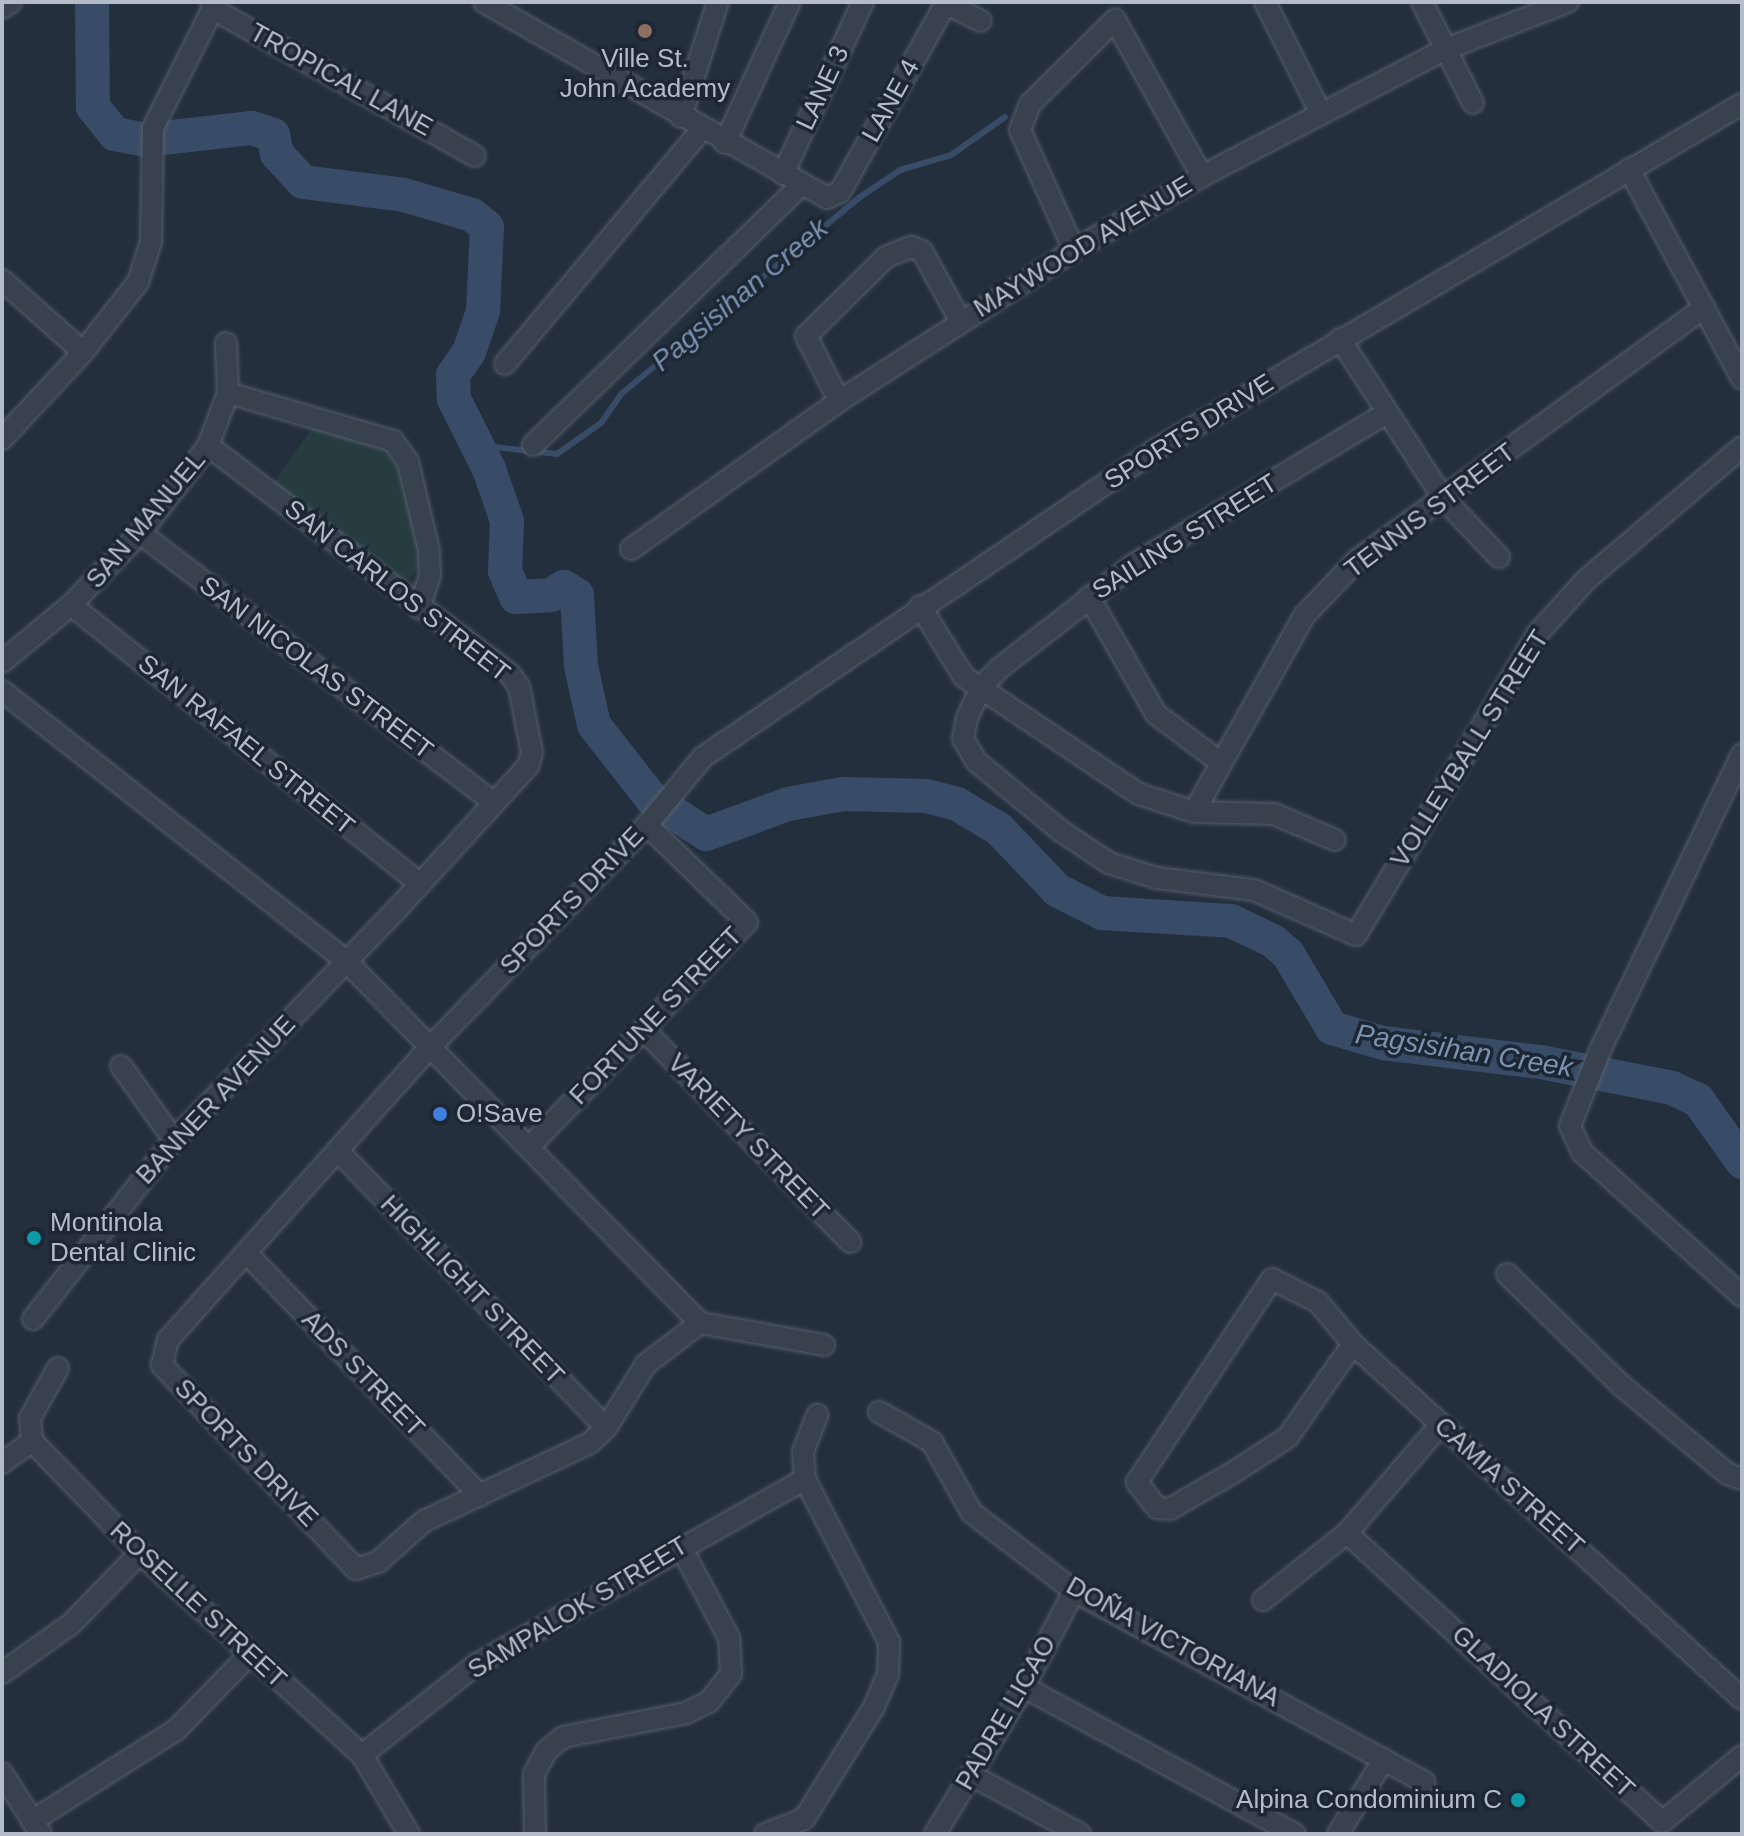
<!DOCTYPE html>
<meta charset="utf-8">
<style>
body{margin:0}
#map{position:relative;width:1744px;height:1836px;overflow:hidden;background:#242f3e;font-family:Helvetica,sans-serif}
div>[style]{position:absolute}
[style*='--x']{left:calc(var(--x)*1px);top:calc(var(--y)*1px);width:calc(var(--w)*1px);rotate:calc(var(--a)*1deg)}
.green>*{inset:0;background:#263c3f}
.stream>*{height:6px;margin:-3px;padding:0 3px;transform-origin:3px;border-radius:3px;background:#394c67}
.river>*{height:34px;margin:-17px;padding:0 17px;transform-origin:17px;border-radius:17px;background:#394c67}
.roads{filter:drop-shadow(0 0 2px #565f6c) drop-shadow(0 0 2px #565f6c)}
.street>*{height:20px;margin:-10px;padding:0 10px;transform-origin:10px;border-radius:10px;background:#38414e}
.dots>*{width:22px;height:22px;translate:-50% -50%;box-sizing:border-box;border:4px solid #1d2633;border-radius:50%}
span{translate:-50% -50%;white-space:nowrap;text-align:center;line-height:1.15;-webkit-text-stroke:7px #1d2633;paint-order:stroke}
.poi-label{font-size:26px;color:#b4bcc9}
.left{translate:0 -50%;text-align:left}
.right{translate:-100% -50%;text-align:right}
.street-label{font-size:26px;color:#b4bcc9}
.water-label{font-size:28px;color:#7c92b1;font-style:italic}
.frame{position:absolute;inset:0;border:4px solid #b4bcc9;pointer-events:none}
</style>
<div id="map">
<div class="green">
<div style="clip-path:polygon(313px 427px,386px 451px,399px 469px,420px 550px,417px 569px,404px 586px,273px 484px)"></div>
</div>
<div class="stream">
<div style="--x:478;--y:445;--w:80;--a:6.5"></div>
<div style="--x:557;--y:454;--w:54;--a:-35.2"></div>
<div style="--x:601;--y:423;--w:35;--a:-55"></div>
<div style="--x:621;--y:394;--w:310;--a:-39.5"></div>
<div style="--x:860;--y:197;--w:48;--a:-34"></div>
<div style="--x:900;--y:170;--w:53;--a:-16.4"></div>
<div style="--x:951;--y:155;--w:66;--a:-35.1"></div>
</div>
<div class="river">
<div style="--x:92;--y:2;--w:105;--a:89.5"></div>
<div style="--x:93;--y:107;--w:35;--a:51"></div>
<div style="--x:115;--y:134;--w:31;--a:11"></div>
<div style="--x:145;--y:140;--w:108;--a:-6.4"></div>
<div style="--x:252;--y:128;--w:22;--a:18"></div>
<div style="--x:273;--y:135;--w:19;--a:78"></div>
<div style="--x:277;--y:154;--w:38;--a:47"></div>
<div style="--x:303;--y:182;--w:102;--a:7.3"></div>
<div style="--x:404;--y:195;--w:71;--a:16.4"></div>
<div style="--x:472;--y:215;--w:19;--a:39"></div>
<div style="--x:487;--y:227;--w:84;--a:92.7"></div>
<div style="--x:483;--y:311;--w:43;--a:108.9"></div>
<div style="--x:469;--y:352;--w:28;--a:125"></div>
<div style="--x:453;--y:375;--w:24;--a:88"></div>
<div style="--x:454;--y:399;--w:78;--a:63.4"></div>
<div style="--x:489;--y:469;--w:55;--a:70.9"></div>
<div style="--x:507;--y:521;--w:50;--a:92.3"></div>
<div style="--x:505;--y:571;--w:28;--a:67"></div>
<div style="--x:516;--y:597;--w:35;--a:-3"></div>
<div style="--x:551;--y:595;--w:15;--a:-32"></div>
<div style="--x:564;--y:587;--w:15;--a:32"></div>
<div style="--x:577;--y:595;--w:71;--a:86.8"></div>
<div style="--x:581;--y:666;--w:60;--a:77.6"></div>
<div style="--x:594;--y:725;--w:93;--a:52"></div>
<div style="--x:651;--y:798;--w:66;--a:33.2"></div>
<div style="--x:706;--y:834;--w:87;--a:-20.1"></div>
<div style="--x:788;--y:804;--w:56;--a:-10.3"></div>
<div style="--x:843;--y:794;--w:83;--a:1.4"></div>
<div style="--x:926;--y:796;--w:32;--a:14"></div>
<div style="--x:957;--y:804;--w:49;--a:30.8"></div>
<div style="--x:999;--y:829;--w:84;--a:46.4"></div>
<div style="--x:1057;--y:890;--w:51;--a:27.1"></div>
<div style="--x:1102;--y:913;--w:129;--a:3.5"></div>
<div style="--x:1231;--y:921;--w:47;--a:25.5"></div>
<div style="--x:1273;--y:941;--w:20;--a:41"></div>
<div style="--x:1288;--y:954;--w:86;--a:59.3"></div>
<div style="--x:1332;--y:1028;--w:53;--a:16.4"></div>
<div style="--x:1383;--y:1043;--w:159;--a:6.9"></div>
<div style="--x:1541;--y:1062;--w:134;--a:11.2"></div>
<div style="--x:1672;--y:1088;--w:29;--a:25"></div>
<div style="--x:1698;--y:1100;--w:76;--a:54.6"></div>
</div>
<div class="roads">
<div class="street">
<div style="--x:211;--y:2;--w:7;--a:74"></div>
<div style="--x:213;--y:9;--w:300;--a:29.3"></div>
<div style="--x:484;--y:2;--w:395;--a:29.7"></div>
<div style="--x:827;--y:198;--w:14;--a:-25"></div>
<div style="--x:840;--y:192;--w:217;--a:-60.7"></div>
<div style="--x:943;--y:2;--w:42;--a:26.6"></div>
<div style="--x:1265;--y:2;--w:125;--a:63.4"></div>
<div style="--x:1422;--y:2;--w:113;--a:63.2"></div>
<div style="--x:2;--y:8;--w:11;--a:-34"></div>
<div style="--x:681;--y:117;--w:121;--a:-72.2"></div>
<div style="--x:725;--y:143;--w:155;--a:-65.3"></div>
<div style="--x:1629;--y:169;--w:238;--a:61.7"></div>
<div style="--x:783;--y:174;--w:190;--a:-65.1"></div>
<div style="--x:1074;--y:250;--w:132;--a:-114.2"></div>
<div style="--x:1020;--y:130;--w:28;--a:-69"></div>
<div style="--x:1030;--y:104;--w:120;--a:-44.7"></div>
<div style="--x:1115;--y:20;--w:179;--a:60.9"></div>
<div style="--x:2;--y:280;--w:108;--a:41.6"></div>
<div style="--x:1340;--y:339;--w:191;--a:57"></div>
<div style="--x:1444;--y:499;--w:80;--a:46.5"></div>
<div style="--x:505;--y:364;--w:307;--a:-50"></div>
<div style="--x:228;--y:393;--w:172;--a:16.2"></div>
<div style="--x:393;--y:441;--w:26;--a:54"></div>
<div style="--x:408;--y:462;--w:91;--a:76.7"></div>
<div style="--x:429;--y:551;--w:24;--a:88"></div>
<div style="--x:430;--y:575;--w:35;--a:108"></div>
<div style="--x:839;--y:401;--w:73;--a:-116.9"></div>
<div style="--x:806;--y:336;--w:112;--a:-44.6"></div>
<div style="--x:886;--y:257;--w:27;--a:-22"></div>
<div style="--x:911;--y:247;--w:12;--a:20"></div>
<div style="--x:922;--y:251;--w:79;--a:61.2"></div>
<div style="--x:1385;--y:414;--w:292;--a:149.1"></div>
<div style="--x:1134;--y:564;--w:168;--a:142.2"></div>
<div style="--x:1001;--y:667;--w:28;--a:135"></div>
<div style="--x:981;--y:687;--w:34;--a:114"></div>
<div style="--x:967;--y:718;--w:21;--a:101"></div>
<div style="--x:963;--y:739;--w:27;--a:59"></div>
<div style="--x:977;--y:762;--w:109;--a:39.4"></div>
<div style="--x:1061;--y:831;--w:58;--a:33.7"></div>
<div style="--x:1109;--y:863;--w:50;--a:17.4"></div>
<div style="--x:1157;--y:878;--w:98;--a:7.1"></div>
<div style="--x:1254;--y:890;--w:111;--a:23.8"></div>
<div style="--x:1356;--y:935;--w:353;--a:-58.9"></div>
<div style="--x:1538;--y:633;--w:72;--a:-47.8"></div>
<div style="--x:1586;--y:580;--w:205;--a:-40.4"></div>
<div style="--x:2;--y:439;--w:119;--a:-47"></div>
<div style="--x:83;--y:352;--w:89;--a:-51.8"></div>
<div style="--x:138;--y:282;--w:42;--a:-72"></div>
<div style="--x:151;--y:242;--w:114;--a:-89"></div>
<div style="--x:153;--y:128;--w:141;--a:-63.4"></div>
<div style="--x:533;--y:445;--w:373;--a:-44.1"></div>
<div style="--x:140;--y:533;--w:444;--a:37.3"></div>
<div style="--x:631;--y:549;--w:255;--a:-35.4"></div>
<div style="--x:839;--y:401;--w:279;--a:-32.7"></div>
<div style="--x:1074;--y:250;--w:148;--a:-30"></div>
<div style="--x:1202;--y:176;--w:275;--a:-27.5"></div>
<div style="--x:1446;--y:49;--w:131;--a:-21.1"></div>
<div style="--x:1089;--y:597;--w:135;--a:60.2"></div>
<div style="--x:1156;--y:714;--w:80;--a:36.9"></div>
<div style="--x:71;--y:605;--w:447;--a:38.6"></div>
<div style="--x:920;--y:606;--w:84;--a:58.2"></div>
<div style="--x:964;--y:677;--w:211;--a:33.8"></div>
<div style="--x:1139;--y:794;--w:58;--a:18.1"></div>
<div style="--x:1194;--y:812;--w:80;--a:1.4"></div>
<div style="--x:1274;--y:814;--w:66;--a:23.1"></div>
<div style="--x:2;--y:662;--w:89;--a:-39.6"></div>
<div style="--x:71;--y:605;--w:100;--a:-46.2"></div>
<div style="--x:140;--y:533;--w:110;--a:-52"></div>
<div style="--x:208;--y:446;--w:57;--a:-69.3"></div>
<div style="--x:228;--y:393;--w:50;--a:-92.3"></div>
<div style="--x:2;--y:691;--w:439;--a:38.1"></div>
<div style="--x:347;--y:962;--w:505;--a:45.64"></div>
<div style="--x:1742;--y:754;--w:326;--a:115.6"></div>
<div style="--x:1601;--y:1048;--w:84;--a:111.7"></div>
<div style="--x:1570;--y:1126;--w:29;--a:65"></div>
<div style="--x:1582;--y:1152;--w:215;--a:42"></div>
<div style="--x:1194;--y:812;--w:225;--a:-60.7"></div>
<div style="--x:1304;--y:616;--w:77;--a:-46.6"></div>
<div style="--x:1357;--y:560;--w:429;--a:-36"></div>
<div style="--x:646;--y:1032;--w:293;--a:45.8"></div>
<div style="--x:121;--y:1066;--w:91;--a:54.4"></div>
<div style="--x:531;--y:1145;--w:310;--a:-45.9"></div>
<div style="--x:747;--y:922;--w:139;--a:-135.9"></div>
<div style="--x:338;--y:1151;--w:385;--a:45.9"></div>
<div style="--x:246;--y:1253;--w:337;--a:46"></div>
<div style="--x:1507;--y:1274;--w:159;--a:44.2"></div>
<div style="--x:1621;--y:1385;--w:139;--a:39.8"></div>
<div style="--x:1728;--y:1474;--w:15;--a:20"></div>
<div style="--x:33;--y:1319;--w:228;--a:-51.8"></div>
<div style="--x:174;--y:1140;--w:322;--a:-46"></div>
<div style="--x:398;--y:908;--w:193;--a:-47.5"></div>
<div style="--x:528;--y:766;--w:14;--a:-73"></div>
<div style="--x:532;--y:753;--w:67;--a:-101.1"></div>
<div style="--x:519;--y:687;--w:16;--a:-125"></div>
<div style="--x:510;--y:674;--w:378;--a:-142.9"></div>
<div style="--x:1353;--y:1344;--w:113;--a:125"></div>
<div style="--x:1288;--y:1437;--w:64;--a:147.1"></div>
<div style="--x:1234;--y:1472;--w:74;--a:150"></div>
<div style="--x:1170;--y:1509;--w:13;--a:-176"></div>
<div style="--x:1157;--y:1508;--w:33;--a:-128"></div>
<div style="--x:1137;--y:1482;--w:244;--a:-56.4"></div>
<div style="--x:1272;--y:1279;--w:51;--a:26.6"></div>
<div style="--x:1318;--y:1302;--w:55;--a:50.2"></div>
<div style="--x:1353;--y:1344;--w:527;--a:42.38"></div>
<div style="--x:824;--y:1345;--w:126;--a:-169.9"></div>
<div style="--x:700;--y:1323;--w:68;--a:142.8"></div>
<div style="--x:646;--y:1364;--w:75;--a:122"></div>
<div style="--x:606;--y:1428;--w:22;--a:137"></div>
<div style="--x:590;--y:1443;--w:183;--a:154.8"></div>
<div style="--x:424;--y:1521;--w:62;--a:138.3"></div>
<div style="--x:378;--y:1562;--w:23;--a:162"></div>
<div style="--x:356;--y:1569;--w:282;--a:-133.6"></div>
<div style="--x:162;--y:1365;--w:26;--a:-77"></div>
<div style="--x:168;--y:1340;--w:396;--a:-48.2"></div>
<div style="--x:432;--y:1045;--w:308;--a:-45.7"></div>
<div style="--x:647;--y:825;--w:88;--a:-50.5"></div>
<div style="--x:703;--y:757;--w:546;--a:-34.18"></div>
<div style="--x:1155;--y:450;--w:681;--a:-30.52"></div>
<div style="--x:58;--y:1368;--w:57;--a:119.2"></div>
<div style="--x:30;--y:1418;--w:23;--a:85"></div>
<div style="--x:32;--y:1441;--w:156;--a:46"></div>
<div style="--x:140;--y:1553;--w:300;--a:42.3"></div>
<div style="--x:362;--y:1755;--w:92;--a:59.3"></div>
<div style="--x:879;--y:1412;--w:61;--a:29.5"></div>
<div style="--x:932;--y:1442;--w:81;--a:60.6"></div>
<div style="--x:972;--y:1513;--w:128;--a:37.4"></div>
<div style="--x:1074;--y:1591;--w:399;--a:28.6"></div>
<div style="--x:2;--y:1463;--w:37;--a:-36"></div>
<div style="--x:1347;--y:1533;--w:427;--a:42.5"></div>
<div style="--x:1662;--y:1822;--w:104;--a:-39.5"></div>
<div style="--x:1263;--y:1600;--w:107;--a:-38.6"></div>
<div style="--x:1347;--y:1533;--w:144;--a:-49.2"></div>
<div style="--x:2;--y:1673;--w:86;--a:-35.5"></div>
<div style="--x:72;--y:1623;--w:98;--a:-45.8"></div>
<div style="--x:1024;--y:1687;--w:308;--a:28.5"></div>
<div style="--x:362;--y:1755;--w:147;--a:-38.4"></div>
<div style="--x:477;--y:1664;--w:377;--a:-29.4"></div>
<div style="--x:2;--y:1773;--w:72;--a:57.4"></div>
<div style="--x:971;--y:1775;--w:124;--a:28.4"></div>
<div style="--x:32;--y:1821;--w:170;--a:-32.3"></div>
<div style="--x:176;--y:1730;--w:105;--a:-45.8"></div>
<div style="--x:535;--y:1834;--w:60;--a:-91"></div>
<div style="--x:534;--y:1774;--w:26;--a:-62"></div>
<div style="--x:546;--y:1751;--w:22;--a:-39"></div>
<div style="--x:563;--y:1737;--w:125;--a:-11"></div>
<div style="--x:686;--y:1713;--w:25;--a:-26"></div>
<div style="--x:709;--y:1702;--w:36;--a:-52"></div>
<div style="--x:731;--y:1674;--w:36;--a:-93"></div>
<div style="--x:729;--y:1638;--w:103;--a:-117.8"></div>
<div style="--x:765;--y:1834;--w:42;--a:-21"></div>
<div style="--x:804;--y:1819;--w:132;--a:-58"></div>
<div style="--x:874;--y:1707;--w:36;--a:-67"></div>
<div style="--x:888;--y:1674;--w:32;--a:-88"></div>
<div style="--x:889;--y:1642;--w:183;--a:-117.3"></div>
<div style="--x:805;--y:1479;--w:27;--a:-94"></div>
<div style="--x:803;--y:1452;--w:40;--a:-69"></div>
<div style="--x:935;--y:1834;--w:172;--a:-58.8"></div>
<div style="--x:1024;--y:1687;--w:108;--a:-62.5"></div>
<div style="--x:1338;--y:1834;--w:88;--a:-58.5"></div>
</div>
</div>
<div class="dots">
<div style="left:645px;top:31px;background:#8d6e63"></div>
<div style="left:440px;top:1114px;background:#3f7fe0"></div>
<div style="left:34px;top:1238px;background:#0f9aa8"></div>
<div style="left:1518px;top:1800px;background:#0f9aa8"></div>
</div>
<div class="poi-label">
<span style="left:645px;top:74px">Ville St.<br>John Academy</span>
<span class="left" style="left:456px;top:1114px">O!Save</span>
<span class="left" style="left:50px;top:1238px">Montinola<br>Dental Clinic</span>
<span class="right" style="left:1502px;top:1800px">Alpina Condominium C</span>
</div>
<div class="street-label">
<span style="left:341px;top:80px;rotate:29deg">TROPICAL LANE</span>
<span style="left:823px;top:88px;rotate:-65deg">LANE 3</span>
<span style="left:891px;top:101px;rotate:-61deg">LANE 4</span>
<span style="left:1083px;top:247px;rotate:-31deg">MAYWOOD AVENUE</span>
<span style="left:1189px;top:432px;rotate:-32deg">SPORTS DRIVE</span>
<span style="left:1430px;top:511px;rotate:-37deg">TENNIS STREET</span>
<span style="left:146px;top:520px;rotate:-50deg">SAN MANUEL</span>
<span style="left:1185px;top:537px;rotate:-32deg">SAILING STREET</span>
<span style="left:397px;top:591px;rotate:38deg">SAN CARLOS STREET</span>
<span style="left:316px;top:668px;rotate:37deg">SAN NICOLAS STREET</span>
<span style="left:246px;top:745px;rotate:39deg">SAN RAFAEL STREET</span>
<span style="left:1470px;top:749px;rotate:-58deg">VOLLEYBALL STREET</span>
<span style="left:572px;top:901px;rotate:-46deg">SPORTS DRIVE</span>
<span style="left:656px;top:1016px;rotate:-46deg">FORTUNE STREET</span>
<span style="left:216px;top:1100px;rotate:-47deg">BANNER AVENUE</span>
<span style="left:748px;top:1137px;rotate:46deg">VARIETY STREET</span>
<span style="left:472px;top:1290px;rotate:46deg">HIGHLIGHT STREET</span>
<span style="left:363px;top:1374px;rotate:46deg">ADS STREET</span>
<span style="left:246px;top:1453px;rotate:46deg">SPORTS DRIVE</span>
<span style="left:1509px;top:1486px;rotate:42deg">CAMIA STREET</span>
<span style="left:198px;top:1605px;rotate:43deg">ROSELLE STREET</span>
<span style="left:578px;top:1608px;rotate:-31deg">SAMPALOK STREET</span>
<span style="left:1173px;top:1642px;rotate:29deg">DOÑA VICTORIANA</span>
<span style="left:1543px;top:1712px;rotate:43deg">GLADIOLA STREET</span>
<span style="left:1006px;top:1713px;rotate:-60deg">PADRE LICAO</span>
</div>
<div class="water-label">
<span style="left:740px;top:295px;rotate:-40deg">Pagsisihan Creek</span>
<span style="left:1464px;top:1051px;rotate:9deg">Pagsisihan Creek</span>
</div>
<div class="frame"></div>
</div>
